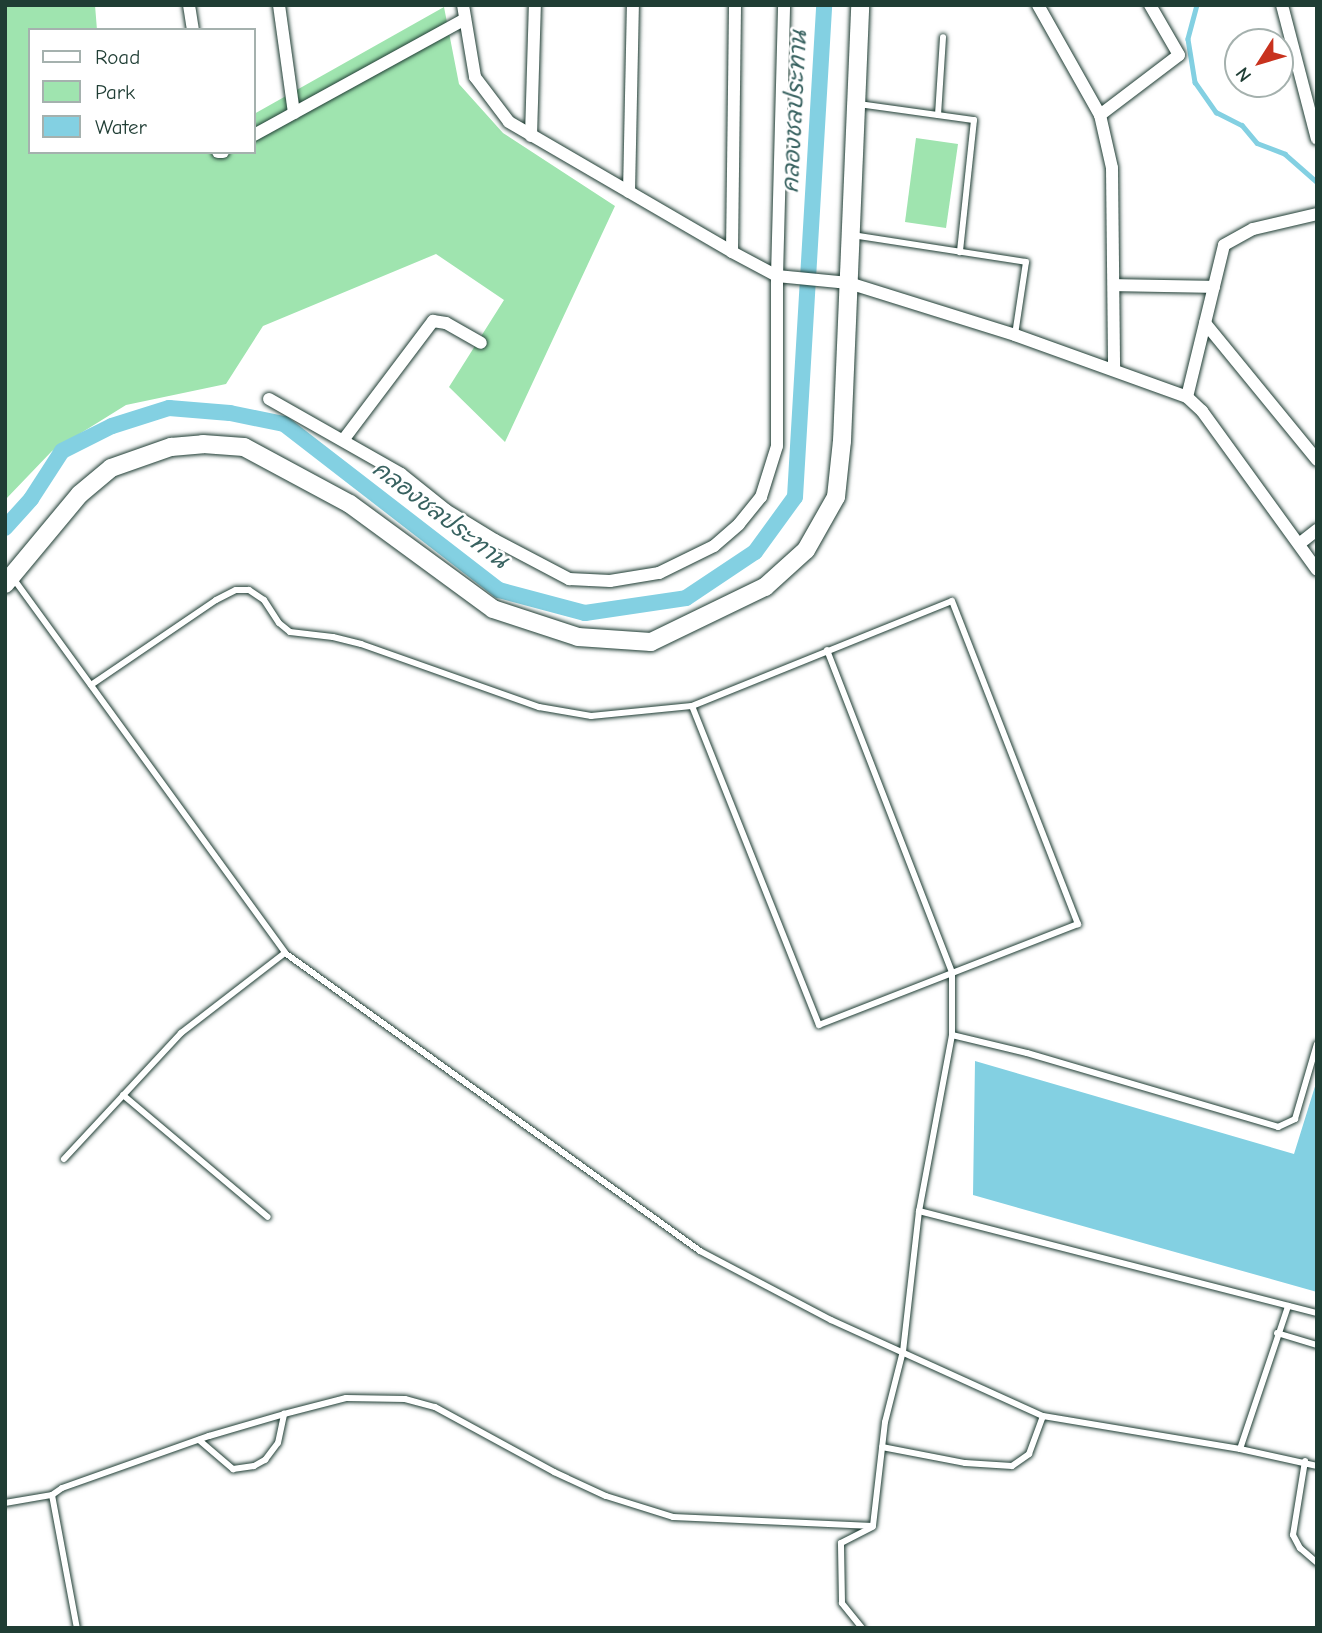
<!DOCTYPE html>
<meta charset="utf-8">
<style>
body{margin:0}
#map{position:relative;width:1322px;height:1633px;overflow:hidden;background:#fff;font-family:"Comic Neue","Playpen Sans Thai",sans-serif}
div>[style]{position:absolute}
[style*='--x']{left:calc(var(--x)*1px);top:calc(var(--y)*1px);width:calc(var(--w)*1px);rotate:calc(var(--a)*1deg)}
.green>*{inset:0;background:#9fe4af}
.water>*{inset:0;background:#83d0e2}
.stream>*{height:4.5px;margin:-2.25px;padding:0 2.25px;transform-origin:2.25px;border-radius:2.25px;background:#83d0e2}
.canal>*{height:16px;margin:-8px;padding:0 8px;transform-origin:8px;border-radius:8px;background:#83d0e2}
.roads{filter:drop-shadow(0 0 2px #1f3d34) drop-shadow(0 0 2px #1f3d34)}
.lane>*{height:6px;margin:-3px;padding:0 3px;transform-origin:3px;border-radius:3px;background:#fff}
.street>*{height:12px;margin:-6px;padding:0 6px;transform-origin:6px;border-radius:6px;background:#fff}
.secondary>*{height:18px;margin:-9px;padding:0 9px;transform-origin:9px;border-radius:9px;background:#fff}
span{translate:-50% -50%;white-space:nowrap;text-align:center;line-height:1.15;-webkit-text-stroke:5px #fff;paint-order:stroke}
.water-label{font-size:23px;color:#386260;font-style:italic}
.frame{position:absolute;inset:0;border:7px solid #1f3d34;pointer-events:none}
.legend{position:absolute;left:28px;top:28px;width:228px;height:126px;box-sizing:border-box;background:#fff;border:2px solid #a5b1ae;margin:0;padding:9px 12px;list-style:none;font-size:21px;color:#1f3d34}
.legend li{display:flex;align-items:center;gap:14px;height:35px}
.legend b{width:35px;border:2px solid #a5b1ae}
.north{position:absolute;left:1224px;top:28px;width:70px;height:70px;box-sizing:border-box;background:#fff;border:2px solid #a5b1ae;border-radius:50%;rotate:233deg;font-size:19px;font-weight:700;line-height:28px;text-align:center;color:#1f3d34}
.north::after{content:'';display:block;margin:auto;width:24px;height:32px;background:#c8321e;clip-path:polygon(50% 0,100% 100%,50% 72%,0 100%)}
</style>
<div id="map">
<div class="green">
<div style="clip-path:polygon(5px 5px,95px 5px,97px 30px,30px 30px,30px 152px,254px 152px,254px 114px,444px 7px,459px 84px,503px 133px,615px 206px,505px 442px,449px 387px,504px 300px,436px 254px,263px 326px,226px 384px,126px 405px,52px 451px,5px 500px)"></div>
<div style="clip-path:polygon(916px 138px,958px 144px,946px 228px,905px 222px)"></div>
</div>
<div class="water">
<div style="clip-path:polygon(975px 1061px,1294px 1154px,1317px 1080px,1317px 1292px,973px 1195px)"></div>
</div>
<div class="stream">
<div style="--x:1197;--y:5;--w:35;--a:105"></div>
<div style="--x:1188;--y:39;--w:44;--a:80.8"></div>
<div style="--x:1195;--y:82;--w:37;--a:55"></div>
<div style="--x:1216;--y:112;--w:29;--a:27"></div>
<div style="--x:1242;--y:125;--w:23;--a:50"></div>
<div style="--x:1257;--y:143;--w:30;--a:21"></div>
<div style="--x:1285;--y:154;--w:43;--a:41.2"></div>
</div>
<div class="canal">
<div style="--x:5;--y:528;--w:39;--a:-48"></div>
<div style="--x:31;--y:499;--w:57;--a:-57.1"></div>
<div style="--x:62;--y:451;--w:56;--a:-26.6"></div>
<div style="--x:112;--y:426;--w:60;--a:-17.5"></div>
<div style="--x:169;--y:408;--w:61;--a:4.7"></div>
<div style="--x:230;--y:413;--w:55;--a:11.5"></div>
<div style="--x:284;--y:424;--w:272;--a:37.7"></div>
<div style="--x:499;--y:590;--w:89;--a:15"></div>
<div style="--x:585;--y:613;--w:102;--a:-8.4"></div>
<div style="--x:686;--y:598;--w:83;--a:-33.7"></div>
<div style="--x:755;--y:552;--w:68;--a:-54"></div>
<div style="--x:795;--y:497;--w:493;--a:-86.6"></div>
</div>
<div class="roads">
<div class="lane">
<div style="--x:858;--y:104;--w:117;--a:7.9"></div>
<div style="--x:974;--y:120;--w:133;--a:96.1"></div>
<div style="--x:938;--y:115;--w:78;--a:-86.3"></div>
<div style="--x:852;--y:235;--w:176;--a:8.8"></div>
<div style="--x:1026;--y:262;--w:74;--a:98.6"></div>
<div style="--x:13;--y:578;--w:463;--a:54"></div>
<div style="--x:285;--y:953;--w:511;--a:35.68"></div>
<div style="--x:700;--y:1251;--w:148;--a:27.8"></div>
<div style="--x:831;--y:1320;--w:233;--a:24.4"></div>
<div style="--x:1043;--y:1416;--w:200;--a:9.5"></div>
<div style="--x:1240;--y:1449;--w:79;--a:12.4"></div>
<div style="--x:952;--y:601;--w:347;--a:68.7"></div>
<div style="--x:1078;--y:924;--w:278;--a:158.7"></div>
<div style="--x:819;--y:1025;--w:343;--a:-111.7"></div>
<div style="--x:692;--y:706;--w:280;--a:-22"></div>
<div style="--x:827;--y:650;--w:346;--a:68.8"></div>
<div style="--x:952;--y:973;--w:62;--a:90"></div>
<div style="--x:952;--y:1035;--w:179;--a:100.6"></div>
<div style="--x:919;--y:1211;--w:141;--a:96.5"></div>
<div style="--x:903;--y:1351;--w:73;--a:104.2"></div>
<div style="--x:885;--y:1422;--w:105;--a:96.6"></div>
<div style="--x:91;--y:685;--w:151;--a:-34.2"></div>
<div style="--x:216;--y:600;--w:22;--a:-27"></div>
<div style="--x:236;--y:590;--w:13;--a:0"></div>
<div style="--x:249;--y:590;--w:18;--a:34"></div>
<div style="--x:264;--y:600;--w:27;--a:57"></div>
<div style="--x:279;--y:623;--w:14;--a:39"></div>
<div style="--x:290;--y:632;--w:43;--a:6.6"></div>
<div style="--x:333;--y:637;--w:29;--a:14"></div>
<div style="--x:361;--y:644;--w:189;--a:19.5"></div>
<div style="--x:539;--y:707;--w:53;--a:9.8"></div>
<div style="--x:591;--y:716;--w:101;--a:-5.7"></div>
<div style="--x:952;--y:1035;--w:77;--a:13.5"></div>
<div style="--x:1027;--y:1053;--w:262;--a:16.4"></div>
<div style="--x:1278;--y:1127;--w:19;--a:-25"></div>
<div style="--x:1295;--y:1119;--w:78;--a:-73.7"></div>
<div style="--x:123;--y:1095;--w:189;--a:40.1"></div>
<div style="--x:64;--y:1159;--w:172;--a:-47.1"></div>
<div style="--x:181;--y:1033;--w:131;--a:-37.6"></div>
<div style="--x:919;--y:1211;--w:411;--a:14.4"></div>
<div style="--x:1277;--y:1333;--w:42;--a:16.7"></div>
<div style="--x:199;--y:1440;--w:45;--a:40.5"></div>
<div style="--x:233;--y:1469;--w:21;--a:-8"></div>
<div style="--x:254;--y:1466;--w:13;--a:-29"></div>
<div style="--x:265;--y:1460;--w:21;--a:-53"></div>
<div style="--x:278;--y:1443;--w:30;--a:-78"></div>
<div style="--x:882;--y:1447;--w:85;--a:10.9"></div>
<div style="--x:965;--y:1463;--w:47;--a:3.7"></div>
<div style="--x:1012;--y:1466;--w:21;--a:-35"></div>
<div style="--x:1029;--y:1454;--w:40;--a:-69.8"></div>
<div style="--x:1240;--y:1449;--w:151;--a:-71.4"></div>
<div style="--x:1305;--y:1461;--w:75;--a:99.2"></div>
<div style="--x:1293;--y:1535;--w:15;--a:62"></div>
<div style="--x:1300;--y:1548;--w:23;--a:41"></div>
<div style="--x:52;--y:1495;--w:135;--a:79.4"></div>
<div style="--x:5;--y:1503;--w:48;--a:-9.7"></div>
<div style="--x:52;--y:1495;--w:12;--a:-35"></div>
<div style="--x:62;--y:1488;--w:156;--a:-19.5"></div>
<div style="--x:209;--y:1436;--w:78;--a:-16.3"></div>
<div style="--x:284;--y:1414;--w:64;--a:-14.5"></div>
<div style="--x:346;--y:1398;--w:59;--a:1"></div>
<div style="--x:405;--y:1399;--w:31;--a:15"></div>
<div style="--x:435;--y:1407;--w:136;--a:28.6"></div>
<div style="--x:554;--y:1472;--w:57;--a:24.8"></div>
<div style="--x:606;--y:1496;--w:70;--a:17.4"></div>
<div style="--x:673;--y:1517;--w:200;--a:2.6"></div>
<div style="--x:862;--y:1628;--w:32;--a:-129"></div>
<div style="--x:842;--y:1603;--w:60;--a:-91"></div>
<div style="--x:841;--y:1543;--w:35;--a:-27"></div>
</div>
<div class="street">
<div style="--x:189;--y:5;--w:25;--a:81"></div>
<div style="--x:279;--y:5;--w:109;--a:82.1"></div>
<div style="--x:463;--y:5;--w:73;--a:80.5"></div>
<div style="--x:475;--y:77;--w:56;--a:52.9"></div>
<div style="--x:509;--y:122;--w:258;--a:30.2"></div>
<div style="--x:732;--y:252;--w:51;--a:28.1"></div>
<div style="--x:777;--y:276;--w:72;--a:5.6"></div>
<div style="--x:849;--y:283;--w:174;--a:17.4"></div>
<div style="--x:1015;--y:335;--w:183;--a:19.8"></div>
<div style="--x:1187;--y:397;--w:21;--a:43"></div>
<div style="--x:1202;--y:411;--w:196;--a:54.1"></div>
<div style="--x:1038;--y:5;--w:126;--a:60.6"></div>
<div style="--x:1100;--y:115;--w:54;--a:77.2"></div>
<div style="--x:1112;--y:168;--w:201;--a:89.4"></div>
<div style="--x:1282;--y:5;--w:138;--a:75.4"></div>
<div style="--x:1100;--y:115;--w:99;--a:-37.2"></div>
<div style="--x:1179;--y:55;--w:58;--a:-120.1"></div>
<div style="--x:254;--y:135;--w:241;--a:-28.8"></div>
<div style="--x:531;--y:136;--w:131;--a:-88.3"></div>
<div style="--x:218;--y:152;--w:5;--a:0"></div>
<div style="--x:629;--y:192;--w:187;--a:-88.8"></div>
<div style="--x:732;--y:252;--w:247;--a:-89.3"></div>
<div style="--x:1114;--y:285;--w:100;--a:1.1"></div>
<div style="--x:1205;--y:323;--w:177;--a:50.7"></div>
<div style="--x:1187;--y:397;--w:156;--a:-76.3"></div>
<div style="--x:1224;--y:245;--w:33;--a:-29"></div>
<div style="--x:1253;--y:229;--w:66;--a:-13.2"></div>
<div style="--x:269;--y:399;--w:152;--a:29.6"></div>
<div style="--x:401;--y:474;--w:58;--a:38.7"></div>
<div style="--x:446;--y:510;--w:57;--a:31.5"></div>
<div style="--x:495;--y:540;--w:84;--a:27.8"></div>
<div style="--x:569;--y:579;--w:41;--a:2.8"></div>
<div style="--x:610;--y:581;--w:50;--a:-9.3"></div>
<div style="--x:659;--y:573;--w:61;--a:-26.1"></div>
<div style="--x:714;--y:546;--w:33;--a:-41"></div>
<div style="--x:739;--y:524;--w:35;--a:-51"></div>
<div style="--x:761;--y:497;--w:53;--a:-72.6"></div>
<div style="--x:777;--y:446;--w:170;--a:-90"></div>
<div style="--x:777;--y:276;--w:271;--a:-88.5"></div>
<div style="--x:344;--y:439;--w:148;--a:-53"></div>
<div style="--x:433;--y:321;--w:13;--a:9"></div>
<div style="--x:446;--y:323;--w:40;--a:29.7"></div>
<div style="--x:1299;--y:544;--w:23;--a:-38"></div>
</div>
<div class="secondary">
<div style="--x:5;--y:584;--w:117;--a:-50.2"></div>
<div style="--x:80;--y:494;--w:40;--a:-40"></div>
<div style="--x:111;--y:468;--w:64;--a:-19.3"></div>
<div style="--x:171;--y:447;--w:32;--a:-5"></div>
<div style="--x:203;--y:444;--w:41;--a:4.2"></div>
<div style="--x:244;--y:447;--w:120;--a:28.3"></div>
<div style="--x:350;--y:504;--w:177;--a:36.3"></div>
<div style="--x:493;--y:609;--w:89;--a:18.2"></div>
<div style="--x:578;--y:637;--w:73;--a:3.9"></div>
<div style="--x:651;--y:642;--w:127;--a:-25.8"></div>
<div style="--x:765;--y:587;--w:55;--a:-42.1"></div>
<div style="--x:806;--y:550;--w:61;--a:-60.5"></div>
<div style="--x:836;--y:497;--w:56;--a:-83.9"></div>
<div style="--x:842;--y:441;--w:436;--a:-87.6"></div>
</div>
</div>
<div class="water-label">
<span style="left:795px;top:112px;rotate:-87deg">คลองชลประทาน</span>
<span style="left:440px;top:515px;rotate:37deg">คลองชลประทาน</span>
</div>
<div class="frame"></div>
<ul class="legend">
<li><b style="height:9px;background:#fff"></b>Road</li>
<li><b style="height:19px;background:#9fe4af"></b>Park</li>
<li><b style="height:19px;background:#83d0e2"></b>Water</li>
</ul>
<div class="north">N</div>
</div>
